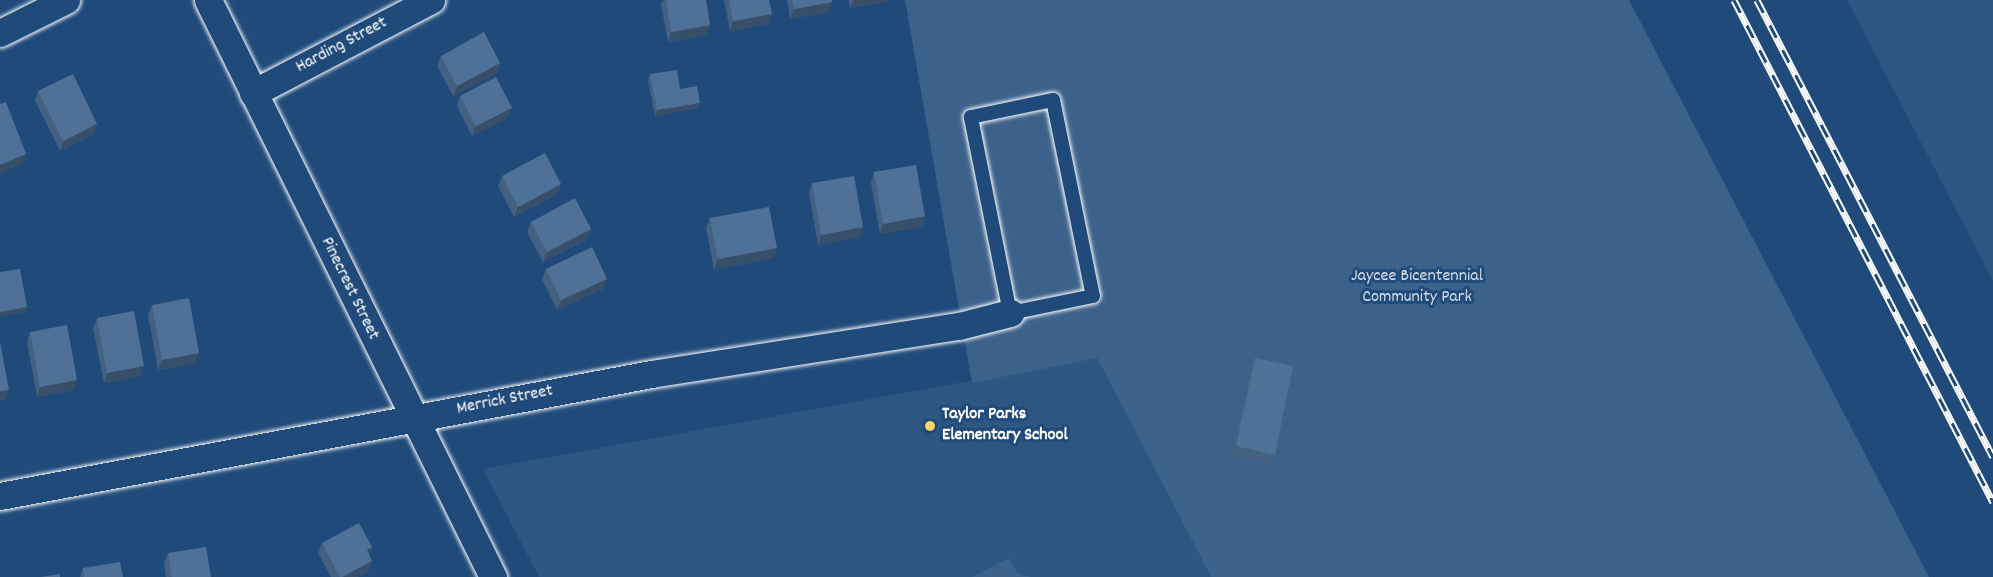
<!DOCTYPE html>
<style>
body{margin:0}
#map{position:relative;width:1993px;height:577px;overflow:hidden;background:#1f4a7a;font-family:Dekko,sans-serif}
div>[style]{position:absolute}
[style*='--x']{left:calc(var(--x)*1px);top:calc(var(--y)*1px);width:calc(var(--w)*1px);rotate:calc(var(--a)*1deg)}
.built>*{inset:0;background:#2e5683}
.green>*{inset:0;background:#3c618b}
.roads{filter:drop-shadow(0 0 2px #fff) drop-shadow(0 0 2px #fff)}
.lane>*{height:14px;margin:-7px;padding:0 7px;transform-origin:7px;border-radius:7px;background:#1f4a7a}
.street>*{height:27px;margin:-13.5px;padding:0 13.5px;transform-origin:13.5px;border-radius:13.5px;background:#1f4a7a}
.rail>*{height:7px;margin-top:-3.5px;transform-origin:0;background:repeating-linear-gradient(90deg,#1f4a7a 0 14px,#fff 0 28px);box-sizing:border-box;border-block:2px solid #fff}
.wall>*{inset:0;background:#456182}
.shaded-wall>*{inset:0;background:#384f6a}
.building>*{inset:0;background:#507197}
.dots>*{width:16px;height:16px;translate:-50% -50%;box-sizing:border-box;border:3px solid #1f4a7a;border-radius:50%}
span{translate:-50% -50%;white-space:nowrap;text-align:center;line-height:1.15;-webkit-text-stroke:6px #1f4a7a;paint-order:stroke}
.street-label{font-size:18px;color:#fff}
.park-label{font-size:18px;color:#d8dfe8}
.poi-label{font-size:18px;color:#fff;font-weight:700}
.left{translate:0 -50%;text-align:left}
</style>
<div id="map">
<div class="built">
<div style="clip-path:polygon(1847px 0,1993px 0,1993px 281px)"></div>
<div style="clip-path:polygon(1097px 358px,1211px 577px,539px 577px,483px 469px)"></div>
</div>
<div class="green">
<div style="clip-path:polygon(905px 0,1629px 0,1929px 577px,1211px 577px,1097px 358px,972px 383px)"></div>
<div style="clip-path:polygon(1009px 558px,1018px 574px,1032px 577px,972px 577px)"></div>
</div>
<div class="roads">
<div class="lane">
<div style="--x:1053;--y:100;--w:200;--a:78.5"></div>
<div style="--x:1093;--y:296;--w:85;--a:168.4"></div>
<div style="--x:1010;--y:313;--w:200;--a:-101.3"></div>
<div style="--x:971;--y:117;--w:84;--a:-11.7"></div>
</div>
<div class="street">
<div style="--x:208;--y:0;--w:644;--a:63.71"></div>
<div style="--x:0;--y:33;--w:74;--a:-26.6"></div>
<div style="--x:253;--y:93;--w:201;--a:-27.6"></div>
<div style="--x:0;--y:496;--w:662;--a:-10.61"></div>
<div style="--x:651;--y:374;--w:312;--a:-8.9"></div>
<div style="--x:959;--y:326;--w:53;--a:-14.3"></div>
</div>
</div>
<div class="rail">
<div style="--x:1734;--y:0;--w:565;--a:62.71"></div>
<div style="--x:1757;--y:0;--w:514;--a:62.69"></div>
</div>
<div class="wall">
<div style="clip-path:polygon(663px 0,706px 0,710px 25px,706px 35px,668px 42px,661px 4px)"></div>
<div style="clip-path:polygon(724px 0,769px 0,772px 14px,768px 24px,730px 31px)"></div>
<div style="clip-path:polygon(787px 0,832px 0,832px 2px,828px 12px,790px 19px)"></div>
<div style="clip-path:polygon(849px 0,889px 0,889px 1px,850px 8px)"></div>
<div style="clip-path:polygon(441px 56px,500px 63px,497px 73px,453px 96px,437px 66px)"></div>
<div style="clip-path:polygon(650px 74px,680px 89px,698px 108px,655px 116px,648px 80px)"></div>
<div style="clip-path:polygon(38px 91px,94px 134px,60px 151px,35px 101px)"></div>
<div style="clip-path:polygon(460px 96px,508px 118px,472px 136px,457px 106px)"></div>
<div style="clip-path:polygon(874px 172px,925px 216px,922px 226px,880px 234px,871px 183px)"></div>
<div style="clip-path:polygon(502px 176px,561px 184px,557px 194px,514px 217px,498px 186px)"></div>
<div style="clip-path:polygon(812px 183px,863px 227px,860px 237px,818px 245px,809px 194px)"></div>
<div style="clip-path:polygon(710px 218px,777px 248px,773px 258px,714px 270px,706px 228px)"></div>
<div style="clip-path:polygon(531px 222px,591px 229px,587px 239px,543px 262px,527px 232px)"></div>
<div style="clip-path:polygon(546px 269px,603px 289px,557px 310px,542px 279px)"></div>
<div style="clip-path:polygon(152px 305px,195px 363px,158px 370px,148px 315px)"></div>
<div style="clip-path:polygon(97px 318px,140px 376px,104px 383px,93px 328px)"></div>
<div style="clip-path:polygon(30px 332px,74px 390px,37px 397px,27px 342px)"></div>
<div style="clip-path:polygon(1255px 358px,1275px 455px,1271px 465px,1232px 456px,1251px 368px)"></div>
<div style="clip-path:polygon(322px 543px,372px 547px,369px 555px,369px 571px,357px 577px,331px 577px,318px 553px)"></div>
<div style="clip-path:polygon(168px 553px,211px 577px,166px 577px,164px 563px)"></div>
<div style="clip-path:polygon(83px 568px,123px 577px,80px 577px)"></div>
</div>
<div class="shaded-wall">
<div style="clip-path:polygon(853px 0,889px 0,889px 1px,850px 8px)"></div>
<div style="clip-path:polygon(832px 2px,828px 12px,790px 19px,794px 9px)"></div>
<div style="clip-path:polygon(772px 14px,768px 24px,730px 31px,733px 21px)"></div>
<div style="clip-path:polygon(710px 25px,706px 35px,668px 42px,671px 32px)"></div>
<div style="clip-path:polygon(500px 63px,497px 73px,453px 96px,457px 86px)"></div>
<div style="clip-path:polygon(700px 103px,698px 108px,655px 116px,657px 110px)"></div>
<div style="clip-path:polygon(512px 108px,508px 118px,472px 136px,476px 126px)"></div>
<div style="clip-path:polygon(97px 124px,94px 134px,60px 151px,63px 141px)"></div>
<div style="clip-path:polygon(26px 154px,23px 164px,0 173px,0 165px)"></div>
<div style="clip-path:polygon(561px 184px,557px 194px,514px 217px,518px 207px)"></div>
<div style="clip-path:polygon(925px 216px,922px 226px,880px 234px,883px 224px)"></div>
<div style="clip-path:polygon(863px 227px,860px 237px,818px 245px,821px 235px)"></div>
<div style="clip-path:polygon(591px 229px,587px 239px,543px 262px,547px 252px)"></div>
<div style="clip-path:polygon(777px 248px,773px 258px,714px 270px,718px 259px)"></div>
<div style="clip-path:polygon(607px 279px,603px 289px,557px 310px,561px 300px)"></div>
<div style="clip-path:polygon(27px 307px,25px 312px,0 317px,0 312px)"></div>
<div style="clip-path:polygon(199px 353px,195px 363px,158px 370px,162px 360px)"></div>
<div style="clip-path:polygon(144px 366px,140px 376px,104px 383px,107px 373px)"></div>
<div style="clip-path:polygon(77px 380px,74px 390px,37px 397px,40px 387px)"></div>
<div style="clip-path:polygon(9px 390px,5px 400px,0 401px,0 391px)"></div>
<div style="clip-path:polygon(372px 547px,369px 557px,367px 550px)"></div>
<div style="clip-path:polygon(372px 561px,369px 571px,357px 577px,342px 577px)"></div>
</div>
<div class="building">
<div style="clip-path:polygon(666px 0,706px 0,710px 25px,671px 32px)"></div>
<div style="clip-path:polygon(729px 0,769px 0,772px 14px,733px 21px)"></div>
<div style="clip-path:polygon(792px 0,832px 0,832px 2px,794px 9px)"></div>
<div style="clip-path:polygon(484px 32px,500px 63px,457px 86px,441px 56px)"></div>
<div style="clip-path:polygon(677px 70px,680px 89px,697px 86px,700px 103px,657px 110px,650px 74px)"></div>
<div style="clip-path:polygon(73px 74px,97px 124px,63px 141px,38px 91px)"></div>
<div style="clip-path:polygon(496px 77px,512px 108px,476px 126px,460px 96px)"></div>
<div style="clip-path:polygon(6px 102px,26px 154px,0 165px,0 104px)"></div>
<div style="clip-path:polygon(545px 153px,561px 184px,518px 207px,502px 176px)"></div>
<div style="clip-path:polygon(916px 165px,925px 216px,883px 224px,874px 172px)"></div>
<div style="clip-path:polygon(854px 176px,863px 227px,821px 235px,812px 183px)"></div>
<div style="clip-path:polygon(575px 198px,591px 229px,547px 252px,531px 222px)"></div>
<div style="clip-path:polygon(769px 207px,777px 248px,718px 259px,710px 218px)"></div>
<div style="clip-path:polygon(592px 247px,607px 279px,561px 300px,546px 269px)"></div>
<div style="clip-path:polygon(20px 269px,27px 307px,0 312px,0 272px)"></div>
<div style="clip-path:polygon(189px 298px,199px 353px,162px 360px,152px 305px)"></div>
<div style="clip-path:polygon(134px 311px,144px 366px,107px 373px,97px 318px)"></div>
<div style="clip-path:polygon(67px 325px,77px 380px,40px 387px,30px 332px)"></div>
<div style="clip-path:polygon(0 342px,9px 390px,0 391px)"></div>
<div style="clip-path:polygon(1255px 358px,1293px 366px,1275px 455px,1236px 446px)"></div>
<div style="clip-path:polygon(359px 523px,372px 547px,367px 550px,372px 561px,342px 577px,340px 577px,322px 543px)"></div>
<div style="clip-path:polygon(206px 547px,211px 577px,172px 577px,168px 553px)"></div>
<div style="clip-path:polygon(120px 562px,123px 577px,84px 577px,83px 568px)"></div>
<div style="clip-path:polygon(60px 574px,60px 577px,41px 577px)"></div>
</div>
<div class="dots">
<div style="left:930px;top:426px;background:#ffd166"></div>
</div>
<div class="street-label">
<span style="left:342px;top:46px;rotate:-28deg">Harding Street</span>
<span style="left:349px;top:289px;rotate:64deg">Pinecrest Street</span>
<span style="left:505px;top:401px;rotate:-11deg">Merrick Street</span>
</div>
<div class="park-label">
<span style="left:1417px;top:288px">Jaycee Bicentennial<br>Community Park</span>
</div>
<div class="poi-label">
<span class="left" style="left:942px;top:426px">Taylor Parks<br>Elementary School</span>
</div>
</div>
